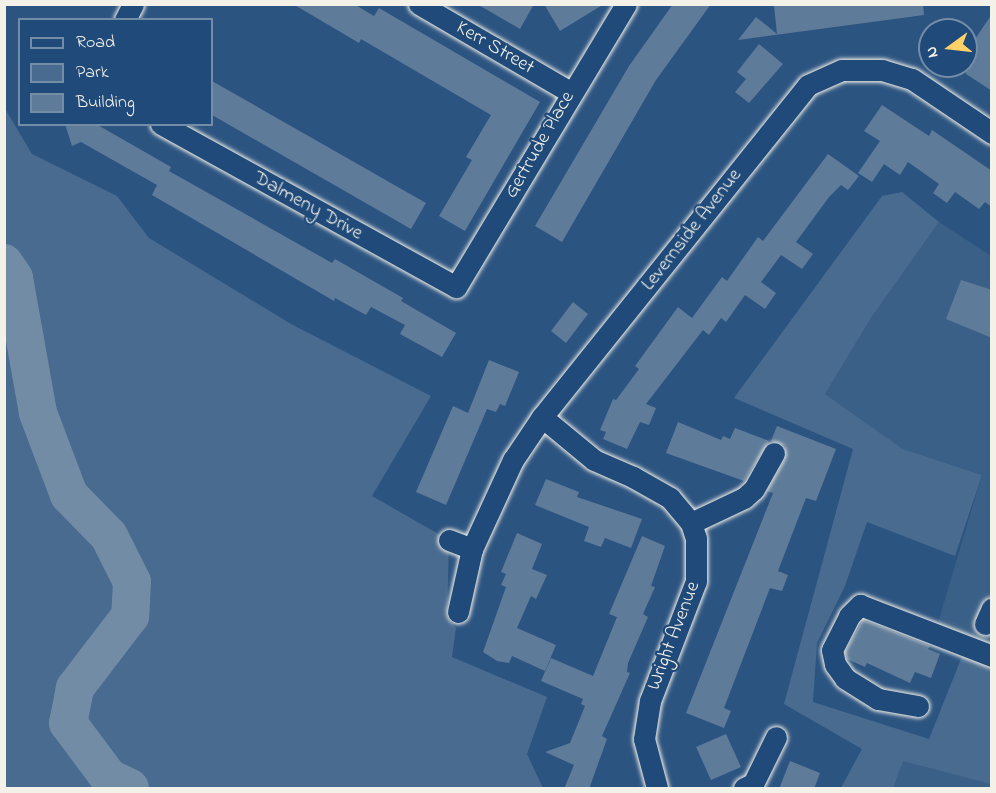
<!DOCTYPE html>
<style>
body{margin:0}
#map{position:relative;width:996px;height:793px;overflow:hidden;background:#2c5481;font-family:"Indie Flower",sans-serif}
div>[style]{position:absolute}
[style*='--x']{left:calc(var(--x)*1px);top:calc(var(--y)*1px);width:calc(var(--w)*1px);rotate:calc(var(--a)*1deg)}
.built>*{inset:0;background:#3b6088}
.green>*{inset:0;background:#496b90}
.river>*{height:38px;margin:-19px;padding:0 19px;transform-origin:19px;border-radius:19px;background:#738ca6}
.building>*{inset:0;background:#5e7b9a}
.roads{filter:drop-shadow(0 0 2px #f4f1e8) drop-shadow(0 0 2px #f4f1e8)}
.minor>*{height:21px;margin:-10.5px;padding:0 10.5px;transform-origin:10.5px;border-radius:10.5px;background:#1f4a7a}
span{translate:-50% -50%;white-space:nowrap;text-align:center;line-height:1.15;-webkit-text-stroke:4.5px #1f4a7a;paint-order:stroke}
.street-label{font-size:20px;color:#f4f1e8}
.frame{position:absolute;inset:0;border:6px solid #f4f1e8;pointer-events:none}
.legend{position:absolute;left:18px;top:18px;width:195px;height:108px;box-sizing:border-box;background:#1f4a7a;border:2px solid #748da6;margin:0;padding:8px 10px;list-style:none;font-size:18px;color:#f4f1e8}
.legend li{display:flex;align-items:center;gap:12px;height:30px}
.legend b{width:30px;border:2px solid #748da6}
.north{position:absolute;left:918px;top:18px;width:60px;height:60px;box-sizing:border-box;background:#1f4a7a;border:2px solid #748da6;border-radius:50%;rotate:255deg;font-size:16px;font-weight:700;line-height:24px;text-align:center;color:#f4f1e8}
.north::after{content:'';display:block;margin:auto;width:21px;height:27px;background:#ffd166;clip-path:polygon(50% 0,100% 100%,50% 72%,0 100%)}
</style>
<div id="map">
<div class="built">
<div style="clip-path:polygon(939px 222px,991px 256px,991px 646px,937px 626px,982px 475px,903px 449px,825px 394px,871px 318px)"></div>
<div style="clip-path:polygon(862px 749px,992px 784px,991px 788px,841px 788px)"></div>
</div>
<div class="green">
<div style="clip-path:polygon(4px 107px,32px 154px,117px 196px,149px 238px,291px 324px,431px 396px,372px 496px,449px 540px,447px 617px,456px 628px,452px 657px,547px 697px,527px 754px,543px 788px,5px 788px)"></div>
<div style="clip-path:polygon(902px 192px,939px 222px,871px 318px,825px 394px,903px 449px,982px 475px,955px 556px,867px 522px,845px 586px,817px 643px,813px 702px,929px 739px,969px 639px,991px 647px,991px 784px,903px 761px,893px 788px,841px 788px,862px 749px,784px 704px,853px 449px,734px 398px,882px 196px)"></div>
</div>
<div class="river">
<div style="--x:4;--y:263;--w:18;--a:56"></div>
<div style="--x:14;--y:278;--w:137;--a:79.9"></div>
<div style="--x:38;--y:413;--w:88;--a:69.3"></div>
<div style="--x:69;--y:495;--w:57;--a:45.7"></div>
<div style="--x:109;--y:536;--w:51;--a:63.4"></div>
<div style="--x:132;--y:582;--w:34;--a:93"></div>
<div style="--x:130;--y:616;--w:91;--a:127.4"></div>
<div style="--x:75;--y:688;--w:36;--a:101"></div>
<div style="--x:68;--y:723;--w:69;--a:53.3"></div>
<div style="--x:109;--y:778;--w:23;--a:25"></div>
</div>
<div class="building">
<div style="clip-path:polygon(293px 4px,354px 4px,374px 16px,379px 8px,540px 102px,465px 231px,439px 216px,472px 160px,466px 157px,491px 115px,361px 39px,359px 43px)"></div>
<div style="clip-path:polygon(477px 4px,534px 4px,520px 29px)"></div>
<div style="clip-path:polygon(544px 4px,604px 4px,560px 31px)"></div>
<div style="clip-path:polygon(673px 4px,711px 4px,656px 80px,562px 242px,535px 226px,629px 66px)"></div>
<div style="clip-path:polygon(790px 4px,923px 4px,924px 15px,738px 40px,756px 17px,777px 34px,774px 6px)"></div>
<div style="clip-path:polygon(992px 14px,992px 91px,966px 74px,966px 33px,975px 39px)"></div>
<div style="clip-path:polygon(759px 44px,783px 64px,749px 103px,735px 92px,746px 79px,737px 72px)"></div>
<div style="clip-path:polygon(212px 81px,426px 203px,411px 229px,212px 115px)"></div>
<div style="clip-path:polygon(882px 105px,929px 136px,932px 130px,992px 171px,992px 207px,985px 202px,979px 209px,955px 192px,947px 203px,933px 193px,939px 184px,908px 162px,900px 175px,884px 164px,872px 182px,858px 173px,880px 141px,864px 131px)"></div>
<div style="clip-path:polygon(65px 124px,96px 124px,171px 167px,169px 171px,332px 263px,335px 259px,403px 298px,401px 301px,456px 333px,442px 357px,400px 334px,405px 325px,371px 307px,366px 315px,335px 298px,334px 301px,152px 195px,157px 185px,81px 142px,72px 146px)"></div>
<div style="clip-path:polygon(828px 154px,859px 176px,848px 190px,841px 185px,829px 197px,796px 242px,813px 254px,802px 269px,781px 255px,761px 282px,776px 293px,765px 309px,745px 295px,726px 322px,721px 318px,709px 335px,703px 330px,646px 404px,656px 408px,649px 425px,640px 422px,627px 449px,603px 439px,606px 432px,600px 430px,613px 399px,616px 400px,639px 369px,635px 366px,678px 307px,692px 318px,722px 277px,727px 281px,758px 237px,763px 241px)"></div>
<div style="clip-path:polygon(961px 280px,992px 290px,992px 338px,946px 319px)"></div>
<div style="clip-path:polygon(573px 302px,588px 314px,566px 343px,551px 331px)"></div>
<div style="clip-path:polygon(489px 360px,519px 372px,505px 406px,500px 404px,496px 412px,487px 409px,446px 505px,416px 492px,453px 406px,468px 413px)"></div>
<div style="clip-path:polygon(678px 422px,721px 440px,723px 436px,730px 439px,735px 428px,769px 441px,744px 481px,666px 453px)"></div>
<div style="clip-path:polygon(777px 426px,836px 449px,816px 501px,806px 498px,778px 571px,788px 575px,782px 591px,770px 588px,724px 708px,731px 711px,724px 728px,686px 713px,773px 493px,767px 491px,785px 459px,785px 446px,771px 441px)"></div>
<div style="clip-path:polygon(546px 479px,579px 492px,577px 497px,642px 519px,631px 548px,605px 538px,601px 547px,584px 541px,589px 527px,535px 505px)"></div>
<div style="clip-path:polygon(517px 533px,542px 544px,532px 569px,547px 575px,536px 599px,531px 596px,517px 628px,556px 645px,545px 671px,512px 656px,509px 663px,497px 661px,483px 652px,506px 587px,501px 585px,506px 574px,501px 572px)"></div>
<div style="clip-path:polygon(642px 536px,665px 546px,651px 586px,655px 587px,643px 614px,648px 617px,628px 663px,627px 672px,630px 673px,602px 736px,607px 739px,589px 789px,564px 789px,574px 765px,545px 752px,570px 743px,585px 706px,581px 704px,583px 699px,541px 681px,551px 658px,593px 676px,617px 617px,609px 614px)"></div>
<div style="clip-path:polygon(863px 620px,930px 646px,928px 649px,940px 654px,931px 678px,915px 672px,910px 683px,867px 663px,865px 667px,847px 659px,845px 652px)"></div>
<div style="clip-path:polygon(726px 734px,741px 767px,711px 780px,696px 747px)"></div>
<div style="clip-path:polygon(790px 761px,820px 773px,814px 789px,779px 789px)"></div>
</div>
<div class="roads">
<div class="minor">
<div style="--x:419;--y:4;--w:175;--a:30.2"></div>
<div style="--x:125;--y:20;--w:18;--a:-63"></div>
<div style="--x:161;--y:124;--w:337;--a:28.9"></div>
<div style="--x:456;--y:287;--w:330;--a:-59"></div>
<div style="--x:542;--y:417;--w:67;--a:39.6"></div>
<div style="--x:594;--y:460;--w:43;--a:23.6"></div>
<div style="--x:633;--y:477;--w:43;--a:29.6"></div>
<div style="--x:670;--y:498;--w:33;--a:50"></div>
<div style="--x:691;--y:523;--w:16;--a:72"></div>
<div style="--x:696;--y:538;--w:43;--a:90"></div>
<div style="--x:696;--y:581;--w:129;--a:111"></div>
<div style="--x:650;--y:701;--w:38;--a:99"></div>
<div style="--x:644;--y:739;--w:51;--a:75.1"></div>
<div style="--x:691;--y:523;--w:59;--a:-25.3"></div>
<div style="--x:744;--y:498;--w:13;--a:-42"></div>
<div style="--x:754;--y:489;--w:41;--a:-60.9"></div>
<div style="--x:449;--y:540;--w:25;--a:21"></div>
<div style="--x:458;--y:612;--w:65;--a:-77.5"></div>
<div style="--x:472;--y:549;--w:98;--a:-65.3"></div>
<div style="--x:513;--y:460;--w:52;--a:-56"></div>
<div style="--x:542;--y:417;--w:425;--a:-51.3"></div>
<div style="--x:808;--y:85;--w:37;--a:-24"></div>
<div style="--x:842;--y:70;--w:40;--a:0"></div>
<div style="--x:882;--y:70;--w:31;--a:17"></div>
<div style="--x:912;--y:79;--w:97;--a:34"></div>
<div style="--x:985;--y:624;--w:17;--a:-66"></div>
<div style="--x:918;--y:706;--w:41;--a:-170.1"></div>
<div style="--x:878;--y:699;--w:39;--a:-148"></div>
<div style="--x:845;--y:678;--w:17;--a:-126"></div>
<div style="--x:835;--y:664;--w:14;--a:-102"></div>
<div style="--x:832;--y:650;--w:38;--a:-63"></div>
<div style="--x:849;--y:616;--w:16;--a:-45"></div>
<div style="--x:860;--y:605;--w:142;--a:21.1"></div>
<div style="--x:744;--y:788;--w:10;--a:-24"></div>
<div style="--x:753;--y:784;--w:52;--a:-63.9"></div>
</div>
</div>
<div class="street-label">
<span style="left:495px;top:48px;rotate:30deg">Kerr Street</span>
<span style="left:540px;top:145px;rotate:-60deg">Gertrude Place</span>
<span style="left:308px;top:206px;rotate:29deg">Dalmeny Drive</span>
<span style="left:692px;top:230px;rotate:-52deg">Levernside Avenue</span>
<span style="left:674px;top:636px;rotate:-69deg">Wright Avenue</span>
</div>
<div class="frame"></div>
<ul class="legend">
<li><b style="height:8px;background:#1f4a7a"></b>Road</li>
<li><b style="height:16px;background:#496b90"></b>Park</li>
<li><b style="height:16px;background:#5e7b9a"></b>Building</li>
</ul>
<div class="north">N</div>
</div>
